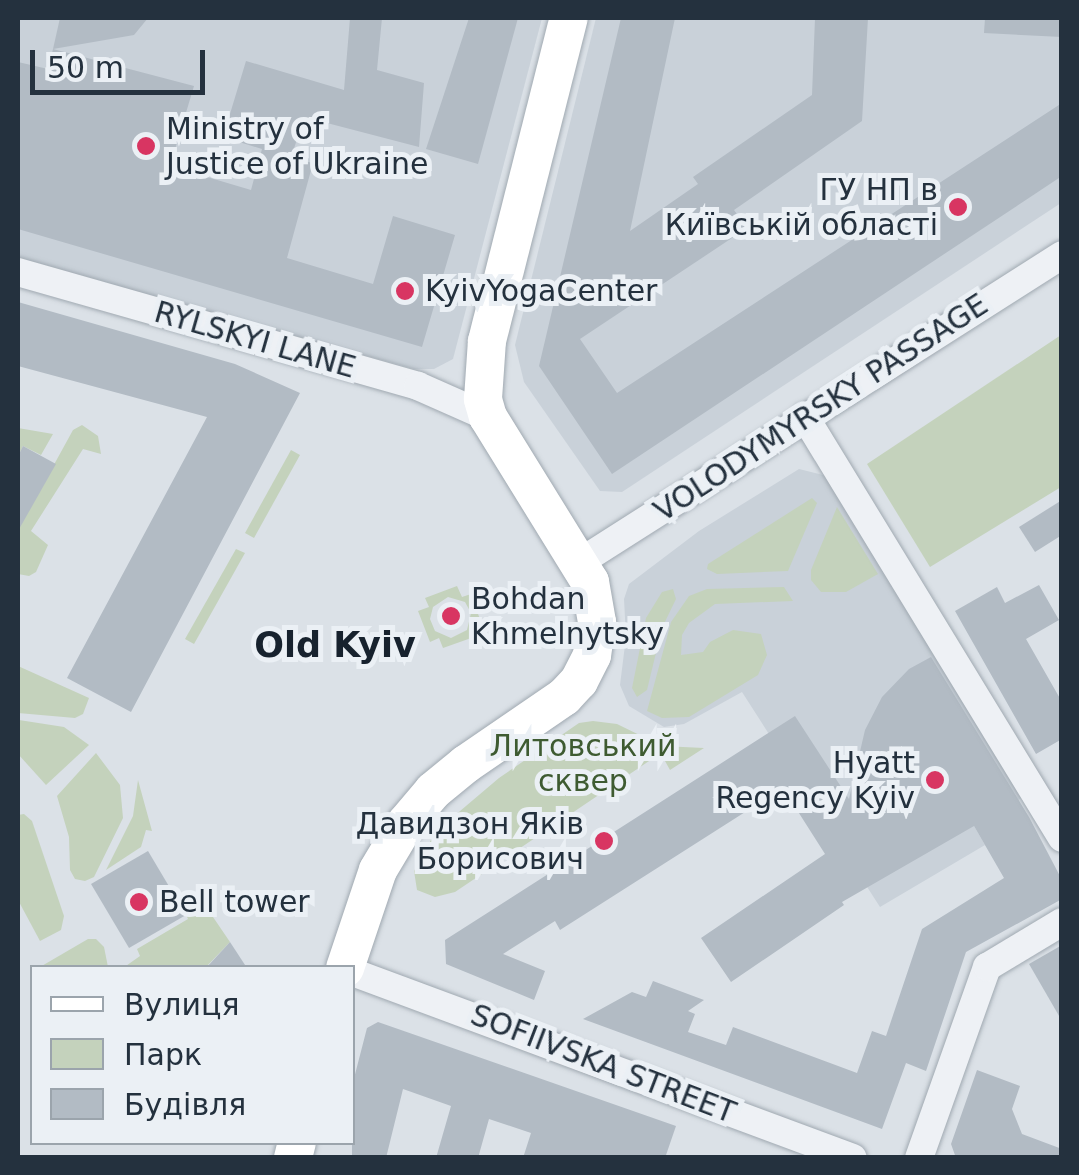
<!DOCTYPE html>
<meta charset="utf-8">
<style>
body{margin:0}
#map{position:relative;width:1079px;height:1175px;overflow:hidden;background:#dbe1e7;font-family:"DejaVu Sans",sans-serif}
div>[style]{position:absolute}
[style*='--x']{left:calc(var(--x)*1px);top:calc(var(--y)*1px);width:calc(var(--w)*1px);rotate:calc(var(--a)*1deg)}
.built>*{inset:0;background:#c9d1d9}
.green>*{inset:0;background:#c4d2bc}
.building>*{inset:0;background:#b2bbc4}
.roads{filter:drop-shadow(0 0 2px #a0a9b1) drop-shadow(0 0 2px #a0a9b1)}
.minor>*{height:28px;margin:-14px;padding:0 14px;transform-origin:14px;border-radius:14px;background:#eef1f5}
.secondary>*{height:38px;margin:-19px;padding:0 19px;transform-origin:19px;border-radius:19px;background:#fff}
.dots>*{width:28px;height:28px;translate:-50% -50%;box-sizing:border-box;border:5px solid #ebf0f5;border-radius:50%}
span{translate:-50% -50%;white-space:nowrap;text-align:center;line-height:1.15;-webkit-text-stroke:10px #ebf0f5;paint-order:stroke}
.poi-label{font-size:30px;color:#24313e}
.left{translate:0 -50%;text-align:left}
.right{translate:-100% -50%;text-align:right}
.street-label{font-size:30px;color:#24313e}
.park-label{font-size:30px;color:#3e5b31}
.quarter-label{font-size:35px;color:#17222e;font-weight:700}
.frame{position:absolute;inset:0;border:20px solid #24313e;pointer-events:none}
.legend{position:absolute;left:30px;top:965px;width:325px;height:180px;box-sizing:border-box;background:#ebf0f5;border:2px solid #9ba4ac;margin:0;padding:12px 18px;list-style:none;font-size:30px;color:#24313e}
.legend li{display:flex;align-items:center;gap:20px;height:50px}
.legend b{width:50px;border:2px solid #9ba4ac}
.scale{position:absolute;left:30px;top:50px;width:175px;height:45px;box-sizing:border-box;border:5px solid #24313e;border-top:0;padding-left:12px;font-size:30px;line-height:35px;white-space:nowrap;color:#24313e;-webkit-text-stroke:8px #ebf0f5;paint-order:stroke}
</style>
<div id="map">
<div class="built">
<div style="clip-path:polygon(18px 18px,542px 18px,453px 359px,434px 369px,414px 369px,18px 259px)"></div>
<div style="clip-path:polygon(596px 18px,1061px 18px,1061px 203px,622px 492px,600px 491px,524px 382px,515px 345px)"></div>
<div style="clip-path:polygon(799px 469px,827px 476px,1025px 796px,974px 826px,985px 845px,880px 907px,742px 692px,684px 724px,664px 727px,629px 706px,620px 685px,626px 637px,624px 599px,629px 584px,699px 531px)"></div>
</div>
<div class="green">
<div style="clip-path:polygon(1061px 335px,1061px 487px,930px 567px,867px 464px)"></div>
<div style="clip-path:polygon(82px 425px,98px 436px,101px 454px,83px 449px,31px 531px,48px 545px,36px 572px,29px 576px,18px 574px,18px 506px,28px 512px,73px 430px)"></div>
<div style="clip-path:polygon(18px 428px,53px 434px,41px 455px,23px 446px,18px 456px)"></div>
<div style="clip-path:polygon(291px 450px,300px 455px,254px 538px,245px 533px)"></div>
<div style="clip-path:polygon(812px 498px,817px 503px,788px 571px,717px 574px,707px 569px,708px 564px)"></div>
<div style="clip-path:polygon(837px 507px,878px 574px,846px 592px,821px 592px,811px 580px,811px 570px)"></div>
<div style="clip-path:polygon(236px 549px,245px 553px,194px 644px,185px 639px)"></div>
<div style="clip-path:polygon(evenodd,457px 586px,462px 597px,471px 594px,482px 625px,471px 629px,474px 637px,443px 648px,439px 638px,430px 642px,418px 611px,429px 607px,425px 598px,457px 586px,448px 597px,465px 602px,471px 613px,467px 630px,451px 638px,435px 631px,430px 619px,433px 607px,448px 597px)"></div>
<div style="clip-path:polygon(784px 587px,793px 601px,715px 604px,689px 623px,682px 635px,681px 655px,703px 652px,710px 642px,733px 630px,761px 634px,767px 655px,758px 675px,689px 717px,662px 718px,647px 711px,671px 622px,689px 596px,707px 589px)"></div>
<div style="clip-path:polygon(673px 589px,676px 599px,662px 628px,647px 690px,637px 697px,632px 688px,646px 618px,662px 592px)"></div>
<div style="clip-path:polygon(18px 666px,89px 698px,83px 714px,75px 718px,18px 713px)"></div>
<div style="clip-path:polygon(19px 720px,64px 727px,89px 745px,46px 785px,18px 754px)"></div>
<div style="clip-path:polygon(593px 721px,617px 724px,662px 746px,704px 748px,670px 770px,665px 761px,655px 757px,455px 892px,435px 897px,417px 890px,414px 871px,431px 840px,453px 817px,499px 778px,579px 723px)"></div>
<div style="clip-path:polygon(96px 753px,120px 785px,123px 818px,94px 877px,85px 881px,75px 879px,70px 870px,69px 837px,57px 796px)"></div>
<div style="clip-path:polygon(138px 780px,152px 831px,146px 830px,141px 847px,106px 870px,133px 816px)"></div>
<div style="clip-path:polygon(24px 814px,32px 821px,64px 916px,61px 930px,40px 941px,18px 900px,18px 815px)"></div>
<div style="clip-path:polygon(186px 915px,213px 917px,230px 942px,206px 967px,123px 968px,140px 956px,137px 949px,188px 919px)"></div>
<div style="clip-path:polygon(88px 939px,96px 939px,104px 947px,108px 967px,40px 967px)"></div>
</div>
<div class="building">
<div style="clip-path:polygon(60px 18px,148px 18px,134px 35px,53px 49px)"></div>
<div style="clip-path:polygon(350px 18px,382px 18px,377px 70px,424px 83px,419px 147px,304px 117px,291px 158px,313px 163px,287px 258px,373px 284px,393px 216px,455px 235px,422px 347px,18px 229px,18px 62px,48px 69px,53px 49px,194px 86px,170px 166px,251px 190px,262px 149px,223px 137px,246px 61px,344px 90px)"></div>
<div style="clip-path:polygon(469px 18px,518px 18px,478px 164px,426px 149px)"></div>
<div style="clip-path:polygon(621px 18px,675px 18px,630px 231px,698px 184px,693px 177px,812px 95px,815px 18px,868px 18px,862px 121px,734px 210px,747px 228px,580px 339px,617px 393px,1062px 103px,1062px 176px,612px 474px,539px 366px)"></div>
<div style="clip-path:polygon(985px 18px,1062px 18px,1062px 37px,984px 33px)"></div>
<div style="clip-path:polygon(18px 302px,235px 364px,300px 393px,131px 712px,67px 678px,207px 417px,18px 366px)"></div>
<div style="clip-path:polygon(23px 446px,56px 464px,18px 531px,18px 456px)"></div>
<div style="clip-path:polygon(1062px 500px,1062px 535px,1035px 552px,1019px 527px)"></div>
<div style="clip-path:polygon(1039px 585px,1059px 620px,1026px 639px,1062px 702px,1062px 739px,1036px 754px,955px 611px,997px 587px,1005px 603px)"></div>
<div style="clip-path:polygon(931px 657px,1029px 817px,1062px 880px,1062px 899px,966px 952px,926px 1071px,906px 1063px,882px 1129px,583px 1019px,632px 992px,646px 997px,653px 981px,704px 1000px,688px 1011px,695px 1014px,688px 1032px,726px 1045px,733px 1027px,857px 1073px,872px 1031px,886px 1036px,922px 929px,1004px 878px,974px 826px,842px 902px,844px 905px,731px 982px,701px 938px,825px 854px,783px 788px,560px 930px,555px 921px,503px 954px,545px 971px,534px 1000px,446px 964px,445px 940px,795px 716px,849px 799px,865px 730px,882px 697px,909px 669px)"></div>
<div style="clip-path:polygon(148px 851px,186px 915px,129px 948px,91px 884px)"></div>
<div style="clip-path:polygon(230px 942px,247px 968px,206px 968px)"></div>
<div style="clip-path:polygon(1062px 945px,1062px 1021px,1029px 964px)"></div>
<div style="clip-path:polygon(378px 1022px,676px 1126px,665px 1158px,523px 1158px,531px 1133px,489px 1119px,478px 1158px,436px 1158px,451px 1106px,403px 1089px,386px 1158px,352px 1158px,352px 1086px,367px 1028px)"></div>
<div style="clip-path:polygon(977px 1070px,1020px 1086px,1012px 1109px,1022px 1134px,1062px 1149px,1062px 1158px,956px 1158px,951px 1144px)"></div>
</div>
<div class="roads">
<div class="minor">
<div style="--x:18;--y:272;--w:416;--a:15.9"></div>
<div style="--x:418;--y:386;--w:77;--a:23.9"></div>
<div style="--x:805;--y:417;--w:493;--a:58.6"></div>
<div style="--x:580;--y:562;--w:571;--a:-32.49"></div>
<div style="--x:352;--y:972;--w:534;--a:20.37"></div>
<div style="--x:919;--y:1158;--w:203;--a:-70.4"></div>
<div style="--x:987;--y:967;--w:87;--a:-31"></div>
</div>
<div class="secondary">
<div style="--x:345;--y:968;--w:103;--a:-71.4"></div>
<div style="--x:378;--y:870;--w:55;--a:-59.2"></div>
<div style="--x:406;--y:823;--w:42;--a:-49.8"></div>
<div style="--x:433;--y:791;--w:43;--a:-39.3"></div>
<div style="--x:466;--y:764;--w:119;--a:-34.4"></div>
<div style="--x:564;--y:697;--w:22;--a:-47"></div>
<div style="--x:579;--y:681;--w:29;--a:-63"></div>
<div style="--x:592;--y:655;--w:33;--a:-81"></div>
<div style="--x:597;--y:622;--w:41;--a:-99.9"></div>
<div style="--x:590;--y:582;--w:194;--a:-121.7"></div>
<div style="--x:488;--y:417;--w:19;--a:-106"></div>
<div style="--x:483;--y:399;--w:58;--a:-86.1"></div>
<div style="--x:487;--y:341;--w:333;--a:-75.8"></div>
<div style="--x:293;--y:1158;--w:16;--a:-76"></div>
</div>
</div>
<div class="dots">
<div style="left:146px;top:146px;background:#d83562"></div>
<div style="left:958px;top:207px;background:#d83562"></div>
<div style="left:405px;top:291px;background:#d83562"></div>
<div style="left:451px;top:616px;background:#d83562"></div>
<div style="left:935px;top:780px;background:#d83562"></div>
<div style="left:604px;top:841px;background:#d83562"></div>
<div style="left:139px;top:902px;background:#d83562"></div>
</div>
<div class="poi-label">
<span class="left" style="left:166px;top:146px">Ministry of<br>Justice of Ukraine</span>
<span class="right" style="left:938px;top:207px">ГУ НП в<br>Київській області</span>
<span class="left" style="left:425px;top:291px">KyivYogaCenter</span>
<span class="left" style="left:471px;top:616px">Bohdan<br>Khmelnytsky</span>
<span class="right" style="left:915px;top:780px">Hyatt<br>Regency Kyiv</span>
<span class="right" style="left:584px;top:841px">Давидзон Яків<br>Борисович</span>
<span class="left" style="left:159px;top:902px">Bell tower</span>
</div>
<div class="street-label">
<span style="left:255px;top:340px;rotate:16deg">RYLSKYI LANE</span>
<span style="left:821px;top:408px;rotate:-33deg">VOLODYMYRSKY PASSAGE</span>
<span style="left:603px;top:1064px;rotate:21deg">SOFIIVSKA STREET</span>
</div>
<div class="park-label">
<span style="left:583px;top:763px">Литовський<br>сквер</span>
</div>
<div class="quarter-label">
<span style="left:335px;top:645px">Old Kyiv</span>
</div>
<div class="frame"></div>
<ul class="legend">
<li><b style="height:12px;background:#fff"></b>Вулиця</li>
<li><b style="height:28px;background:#c4d2bc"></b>Парк</li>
<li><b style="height:28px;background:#b2bbc4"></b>Будівля</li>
</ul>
<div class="scale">50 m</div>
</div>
